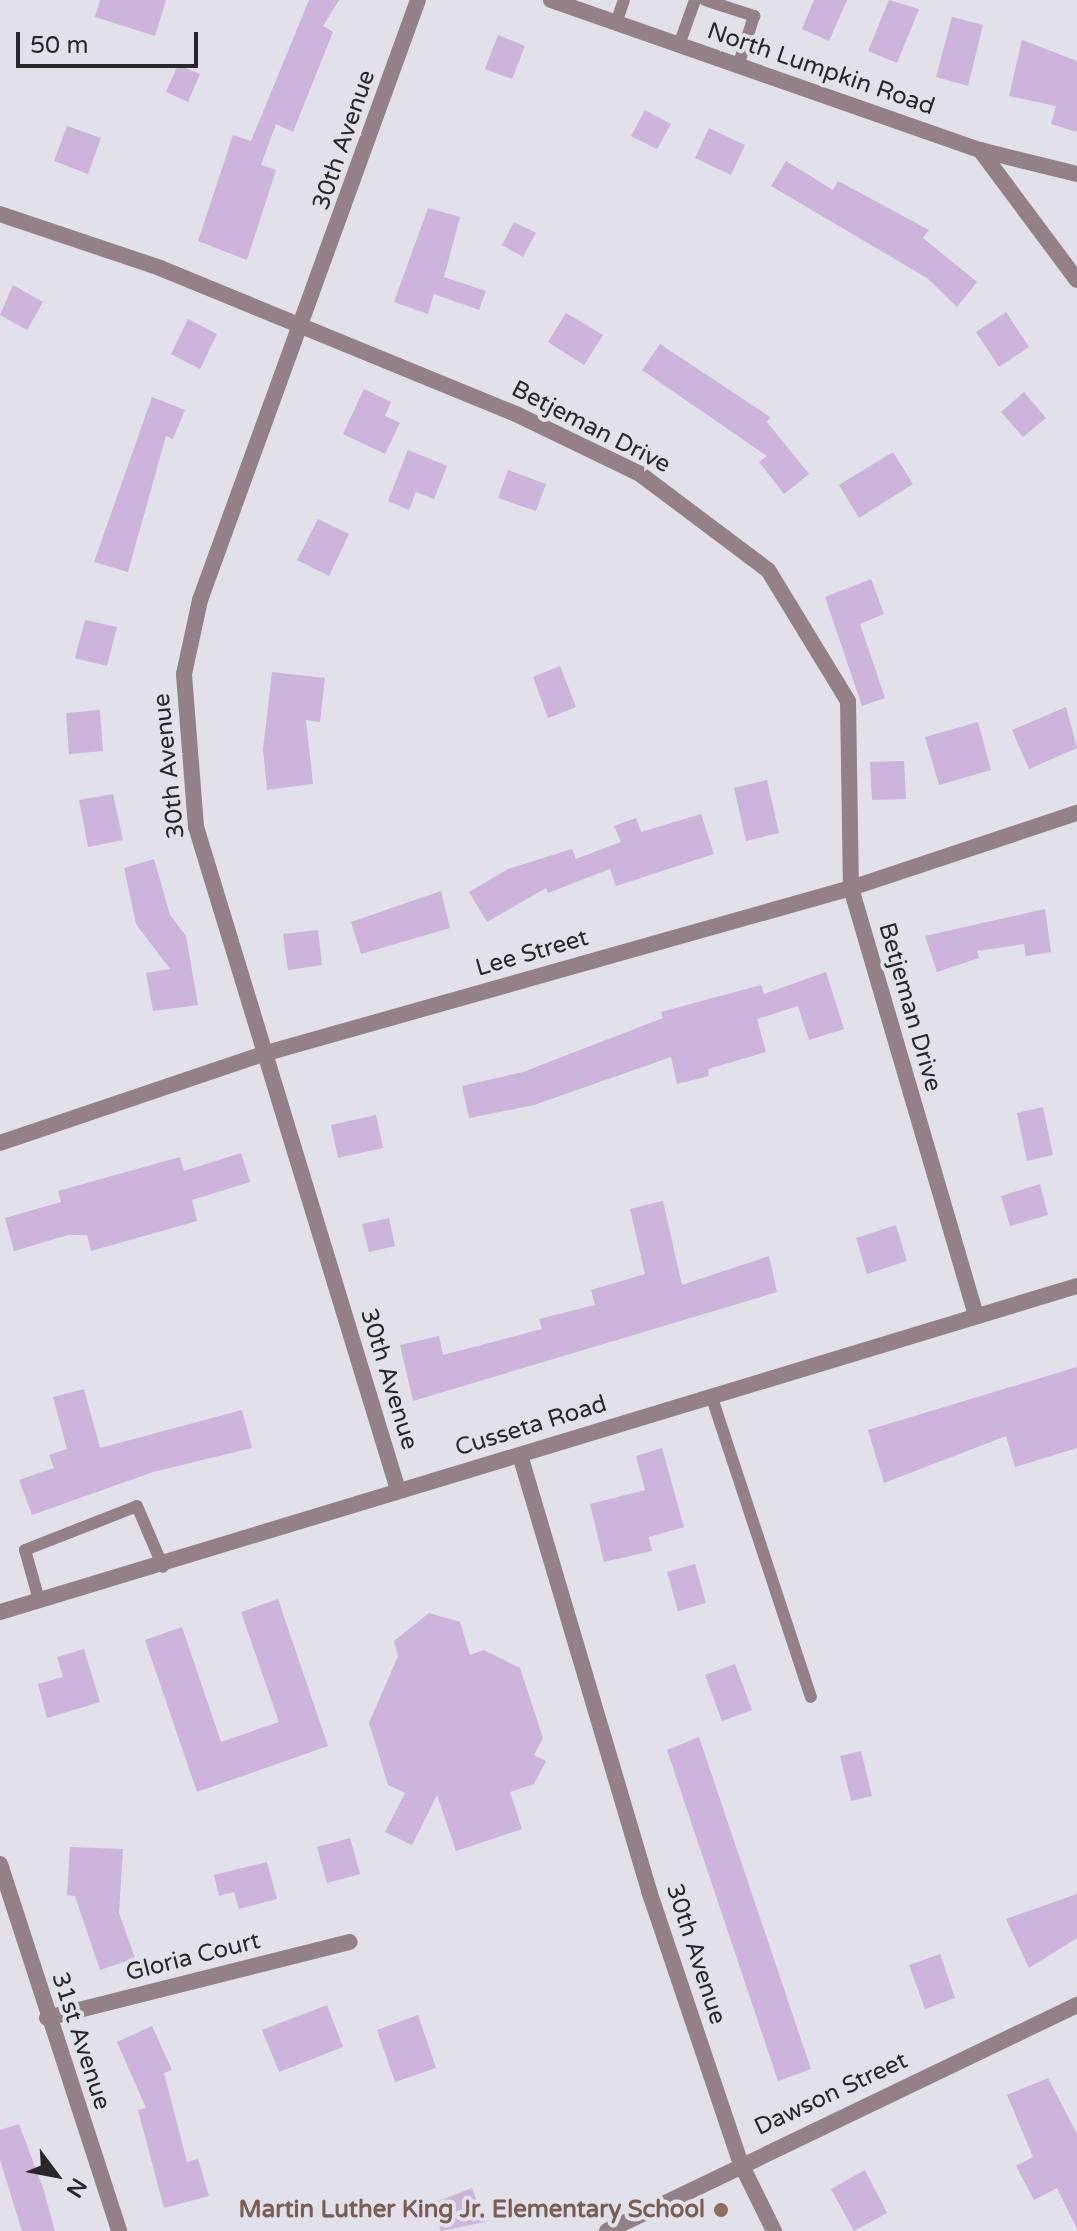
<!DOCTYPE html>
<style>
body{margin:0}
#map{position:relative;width:1077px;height:2231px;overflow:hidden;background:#e2e0e9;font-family:"Varela Round",sans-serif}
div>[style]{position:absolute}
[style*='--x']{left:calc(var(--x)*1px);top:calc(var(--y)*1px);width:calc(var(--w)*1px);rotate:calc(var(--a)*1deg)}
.building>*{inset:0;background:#cdb4da}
.service>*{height:12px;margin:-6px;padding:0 6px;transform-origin:6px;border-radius:6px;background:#948087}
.minor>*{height:16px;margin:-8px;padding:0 8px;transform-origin:8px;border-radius:8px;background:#948087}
.tertiary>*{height:16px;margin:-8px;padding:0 8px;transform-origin:8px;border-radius:8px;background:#948087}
.dots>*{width:22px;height:22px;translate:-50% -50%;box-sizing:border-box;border:4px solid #e2e0e9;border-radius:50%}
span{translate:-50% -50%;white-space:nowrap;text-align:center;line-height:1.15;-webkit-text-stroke:8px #e2e0e9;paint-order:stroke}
.street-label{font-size:24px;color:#28272a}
.education-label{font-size:24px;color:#785e54;font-weight:700}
.right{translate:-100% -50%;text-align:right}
.north{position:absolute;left:16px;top:2135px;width:80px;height:80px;-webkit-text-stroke:6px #e2e0e9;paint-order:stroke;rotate:122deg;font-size:22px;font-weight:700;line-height:32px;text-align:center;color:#28272a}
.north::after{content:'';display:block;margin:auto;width:28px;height:36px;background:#28272a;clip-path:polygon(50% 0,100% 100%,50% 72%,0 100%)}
.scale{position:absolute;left:16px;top:32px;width:182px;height:36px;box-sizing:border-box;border:4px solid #28272a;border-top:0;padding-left:10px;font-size:24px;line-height:28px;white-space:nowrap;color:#28272a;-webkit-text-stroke:6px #e2e0e9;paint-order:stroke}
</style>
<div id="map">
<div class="building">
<div style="clip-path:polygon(100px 0,166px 0,155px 36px,95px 17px)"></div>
<div style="clip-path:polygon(309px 0,339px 0,323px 26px,333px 32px,293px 132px,276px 124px,261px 165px,276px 170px,247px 260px,198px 241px,233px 135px,251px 141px)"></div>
<div style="clip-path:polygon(814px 0,847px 0,829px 41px,802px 29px)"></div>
<div style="clip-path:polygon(889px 0,919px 9px,897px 63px,868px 51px)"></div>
<div style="clip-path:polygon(952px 17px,983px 25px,968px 86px,936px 77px)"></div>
<div style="clip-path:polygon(498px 35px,525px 46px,512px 79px,485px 69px)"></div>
<div style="clip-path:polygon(1022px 40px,1077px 61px,1077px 132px,1051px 124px,1056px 106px,1009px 96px)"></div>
<div style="clip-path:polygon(178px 65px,200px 74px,188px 102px,166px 92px)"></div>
<div style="clip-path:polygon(645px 110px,671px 124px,657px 149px,631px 136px)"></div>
<div style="clip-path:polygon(67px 126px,101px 138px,88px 174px,54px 161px)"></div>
<div style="clip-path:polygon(709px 128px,745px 145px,731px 175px,695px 158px)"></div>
<div style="clip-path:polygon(786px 161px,833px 190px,838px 181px,929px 230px,923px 238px,977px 282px,957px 307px,927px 278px,771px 186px)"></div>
<div style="clip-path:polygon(428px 208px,460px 217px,444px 277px,486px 291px,479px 310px,434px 294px,428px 314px,394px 302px)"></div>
<div style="clip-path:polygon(514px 222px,536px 233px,523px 257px,502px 245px)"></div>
<div style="clip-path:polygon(13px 285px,43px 302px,27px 330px,0 315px)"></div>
<div style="clip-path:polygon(1006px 312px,1029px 347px,999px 367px,976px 332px)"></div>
<div style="clip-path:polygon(566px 313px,603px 335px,584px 365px,548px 342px)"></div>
<div style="clip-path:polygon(188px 319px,217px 334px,200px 369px,171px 354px)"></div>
<div style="clip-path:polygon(660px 344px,770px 417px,767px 422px,809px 474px,784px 494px,759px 462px,767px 456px,642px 370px)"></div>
<div style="clip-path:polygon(364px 389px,391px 402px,385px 416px,400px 423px,385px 454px,343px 434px)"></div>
<div style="clip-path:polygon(1024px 392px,1046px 418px,1023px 437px,1001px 412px)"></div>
<div style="clip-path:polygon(152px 397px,185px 410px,173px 439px,166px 436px,128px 572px,94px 562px)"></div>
<div style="clip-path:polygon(408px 450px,447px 466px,434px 499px,416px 492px,409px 510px,388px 501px)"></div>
<div style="clip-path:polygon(893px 452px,913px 484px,859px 518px,839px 485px)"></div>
<div style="clip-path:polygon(508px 470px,546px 484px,536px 511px,498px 498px)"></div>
<div style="clip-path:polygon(318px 519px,349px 534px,329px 576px,297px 560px)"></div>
<div style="clip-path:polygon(871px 579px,884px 614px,860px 624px,885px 698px,862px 706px,825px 597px)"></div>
<div style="clip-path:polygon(85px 620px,117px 627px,107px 666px,75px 658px)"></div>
<div style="clip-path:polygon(560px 666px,576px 707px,548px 718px,533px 677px)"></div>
<div style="clip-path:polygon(272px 672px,325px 678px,320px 722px,306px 720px,313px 784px,267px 790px,263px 749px)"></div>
<div style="clip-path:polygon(1066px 707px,1077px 748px,1029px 769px,1012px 730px)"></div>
<div style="clip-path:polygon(100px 710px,103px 751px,69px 754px,66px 713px)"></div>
<div style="clip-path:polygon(978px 722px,991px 770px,939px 785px,925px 737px)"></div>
<div style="clip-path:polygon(904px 761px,906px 799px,872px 800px,870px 762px)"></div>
<div style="clip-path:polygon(767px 780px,779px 833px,746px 841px,734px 788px)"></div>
<div style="clip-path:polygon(113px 794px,123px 840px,88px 847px,79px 800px)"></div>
<div style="clip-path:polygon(701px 814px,714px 854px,616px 886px,610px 869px,548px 893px,546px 888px,487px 922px,469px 892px,508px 869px,572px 849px,576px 859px,621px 842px,614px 826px,636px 818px,641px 832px)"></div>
<div style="clip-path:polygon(154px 859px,170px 915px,186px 936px,198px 1005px,153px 1011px,146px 973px,170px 969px,136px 924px,124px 868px)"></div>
<div style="clip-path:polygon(441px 891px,450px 928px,361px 954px,351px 922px)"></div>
<div style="clip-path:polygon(1045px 909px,1051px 952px,1026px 956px,1024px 944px,977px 951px,979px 958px,937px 972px,925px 936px)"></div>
<div style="clip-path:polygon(318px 930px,322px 965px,288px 970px,283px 934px)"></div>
<div style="clip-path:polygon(826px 972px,844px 1029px,809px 1040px,798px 1006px,757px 1019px,766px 1052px,708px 1069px,709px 1076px,677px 1084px,671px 1057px,534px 1105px,469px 1118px,462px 1086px,523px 1072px,663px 1018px,661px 1012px,761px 985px,764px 994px)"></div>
<div style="clip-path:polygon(1043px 1107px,1053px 1155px,1027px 1161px,1017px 1113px)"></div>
<div style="clip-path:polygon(376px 1115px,383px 1148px,338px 1158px,331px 1125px)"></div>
<div style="clip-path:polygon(241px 1153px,250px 1182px,192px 1200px,197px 1221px,91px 1251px,87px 1235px,68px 1235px,14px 1251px,5px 1218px,61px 1202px,58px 1191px,180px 1157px,184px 1171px)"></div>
<div style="clip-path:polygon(1040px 1184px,1048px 1215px,1010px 1226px,1001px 1196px)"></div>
<div style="clip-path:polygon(663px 1201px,682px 1285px,769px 1256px,777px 1292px,413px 1401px,400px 1345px,439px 1336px,443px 1355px,542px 1329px,539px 1319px,595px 1305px,591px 1290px,645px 1274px,630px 1209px)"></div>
<div style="clip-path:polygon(389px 1218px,395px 1246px,369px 1252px,362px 1224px)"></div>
<div style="clip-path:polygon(896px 1225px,907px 1261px,867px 1274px,856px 1238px)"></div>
<div style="clip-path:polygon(1077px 1367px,1077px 1448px,1015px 1467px,1006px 1436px,884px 1483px,868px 1430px)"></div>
<div style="clip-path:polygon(84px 1389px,100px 1448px,242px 1410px,252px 1448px,153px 1472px,32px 1515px,19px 1480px,54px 1468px,49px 1455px,67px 1449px,53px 1397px)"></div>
<div style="clip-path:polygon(662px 1448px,684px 1527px,649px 1537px,652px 1551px,604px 1562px,590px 1504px,645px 1490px,636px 1456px)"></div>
<div style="clip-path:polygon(695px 1564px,706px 1603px,678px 1611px,667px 1572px)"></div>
<div style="clip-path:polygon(278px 1599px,328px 1746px,197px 1792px,145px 1640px,182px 1627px,221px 1742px,279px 1722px,241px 1612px)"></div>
<div style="clip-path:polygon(429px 1613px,460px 1622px,470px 1655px,484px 1650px,520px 1668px,543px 1738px,534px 1755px,546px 1761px,534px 1784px,510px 1792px,522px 1829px,456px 1851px,437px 1795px,412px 1845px,385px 1832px,405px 1793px,388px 1785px,369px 1723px,398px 1656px,394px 1641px)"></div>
<div style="clip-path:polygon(84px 1649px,100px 1702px,47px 1718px,38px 1684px,63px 1677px,57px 1657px)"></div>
<div style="clip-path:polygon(735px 1664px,752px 1710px,722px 1721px,705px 1675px)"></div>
<div style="clip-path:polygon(699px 1737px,811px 2069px,778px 2081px,667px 1750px)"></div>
<div style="clip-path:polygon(861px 1751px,872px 1796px,851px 1801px,840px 1756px)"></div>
<div style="clip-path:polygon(350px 1838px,360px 1874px,327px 1883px,317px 1847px)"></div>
<div style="clip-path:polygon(70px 1847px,123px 1849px,119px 1913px,135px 1958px,100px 1970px,75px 1896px,67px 1895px)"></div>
<div style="clip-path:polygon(267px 1862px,277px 1899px,239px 1909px,234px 1892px,219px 1896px,214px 1875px)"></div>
<div style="clip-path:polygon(1077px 1894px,1077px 1938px,1029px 1968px,1006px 1919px)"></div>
<div style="clip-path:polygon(940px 1954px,955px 1998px,925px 2009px,909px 1965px)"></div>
<div style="clip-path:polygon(327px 2005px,343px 2047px,279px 2072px,262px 2030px)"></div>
<div style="clip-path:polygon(418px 2015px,436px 2068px,395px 2082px,377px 2030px)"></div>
<div style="clip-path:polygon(152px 2026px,172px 2070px,164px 2073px,187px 2162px,198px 2159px,209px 2196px,164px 2208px,138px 2110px,146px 2108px,117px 2042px)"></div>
<div style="clip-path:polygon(1048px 2078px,1077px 2134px,1077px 2229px,1057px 2188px,1034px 2200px,1016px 2166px,1033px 2157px,1007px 2095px)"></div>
<div style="clip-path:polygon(19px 2124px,43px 2188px,55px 2231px,22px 2231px,0 2160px,0 2130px)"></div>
<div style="clip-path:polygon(865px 2170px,887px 2213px,854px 2231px,831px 2189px)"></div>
<div style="clip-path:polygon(472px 2188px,485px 2222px,441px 2231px,431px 2204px)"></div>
</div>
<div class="service">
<div style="--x:705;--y:0;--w:52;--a:18.1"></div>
<div style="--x:754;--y:16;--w:52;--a:107.7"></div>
<div style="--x:616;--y:23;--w:24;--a:-71"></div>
<div style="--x:679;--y:45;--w:48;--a:-70.4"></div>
<div style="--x:711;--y:1395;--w:318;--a:71.7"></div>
<div style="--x:39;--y:1600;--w:52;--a:-105.6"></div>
<div style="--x:25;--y:1550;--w:120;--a:-21.4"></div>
<div style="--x:137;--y:1506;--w:66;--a:66.9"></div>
</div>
<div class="minor">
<div style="--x:980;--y:150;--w:162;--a:53.3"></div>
<div style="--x:0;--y:214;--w:169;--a:18.6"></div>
<div style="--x:160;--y:268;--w:385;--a:22.3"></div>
<div style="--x:516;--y:414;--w:138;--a:25.8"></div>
<div style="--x:640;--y:474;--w:160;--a:36.9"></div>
<div style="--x:768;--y:570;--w:153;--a:58.6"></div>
<div style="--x:848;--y:701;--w:187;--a:89.1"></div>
<div style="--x:851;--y:888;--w:446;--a:73.7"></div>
<div style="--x:0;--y:1143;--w:278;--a:-18.7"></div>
<div style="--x:263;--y:1054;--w:611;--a:-15.77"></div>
<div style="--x:851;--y:888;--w:238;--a:-18.4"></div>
<div style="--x:520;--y:1455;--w:455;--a:73.5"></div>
<div style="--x:649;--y:1891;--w:288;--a:71.4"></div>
<div style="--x:741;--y:2164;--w:75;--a:63.8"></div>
<div style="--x:398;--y:1490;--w:693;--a:-106.94"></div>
<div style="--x:196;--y:827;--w:153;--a:-94.5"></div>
<div style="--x:184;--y:674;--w:76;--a:-77.8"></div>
<div style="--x:200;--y:600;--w:638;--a:-70.03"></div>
<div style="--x:0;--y:1864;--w:386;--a:72"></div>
<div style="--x:47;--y:2018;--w:312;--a:-14.1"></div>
<div style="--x:607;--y:2231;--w:522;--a:-25.68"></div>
</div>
<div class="tertiary">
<div style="--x:551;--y:0;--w:454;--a:19.3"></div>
<div style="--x:980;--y:150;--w:100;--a:13.9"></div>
<div style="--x:0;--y:1612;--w:1125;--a:-16.84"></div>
</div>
<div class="dots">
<div style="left:721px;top:2210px;background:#8d6e63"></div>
</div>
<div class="street-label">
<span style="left:821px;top:69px;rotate:19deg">North Lumpkin Road</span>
<span style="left:344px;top:140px;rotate:-71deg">30th Avenue</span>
<span style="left:591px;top:427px;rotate:27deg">Betjeman Drive</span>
<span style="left:169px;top:766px;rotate:-96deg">30th Avenue</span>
<span style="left:532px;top:953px;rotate:-16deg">Lee Street</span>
<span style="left:910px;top:1007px;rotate:74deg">Betjeman Drive</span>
<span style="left:389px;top:1379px;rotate:73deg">30th Avenue</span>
<span style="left:531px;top:1426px;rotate:-17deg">Cusseta Road</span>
<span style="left:696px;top:1954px;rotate:72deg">30th Avenue</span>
<span style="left:193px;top:1957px;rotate:-14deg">Gloria Court</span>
<span style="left:81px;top:2041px;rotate:72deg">31st Avenue</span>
<span style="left:831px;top:2094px;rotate:-25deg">Dawson Street</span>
</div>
<div class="education-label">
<span class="right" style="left:705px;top:2210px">Martin Luther King Jr. Elementary School</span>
</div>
<div class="north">N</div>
<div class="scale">50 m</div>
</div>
